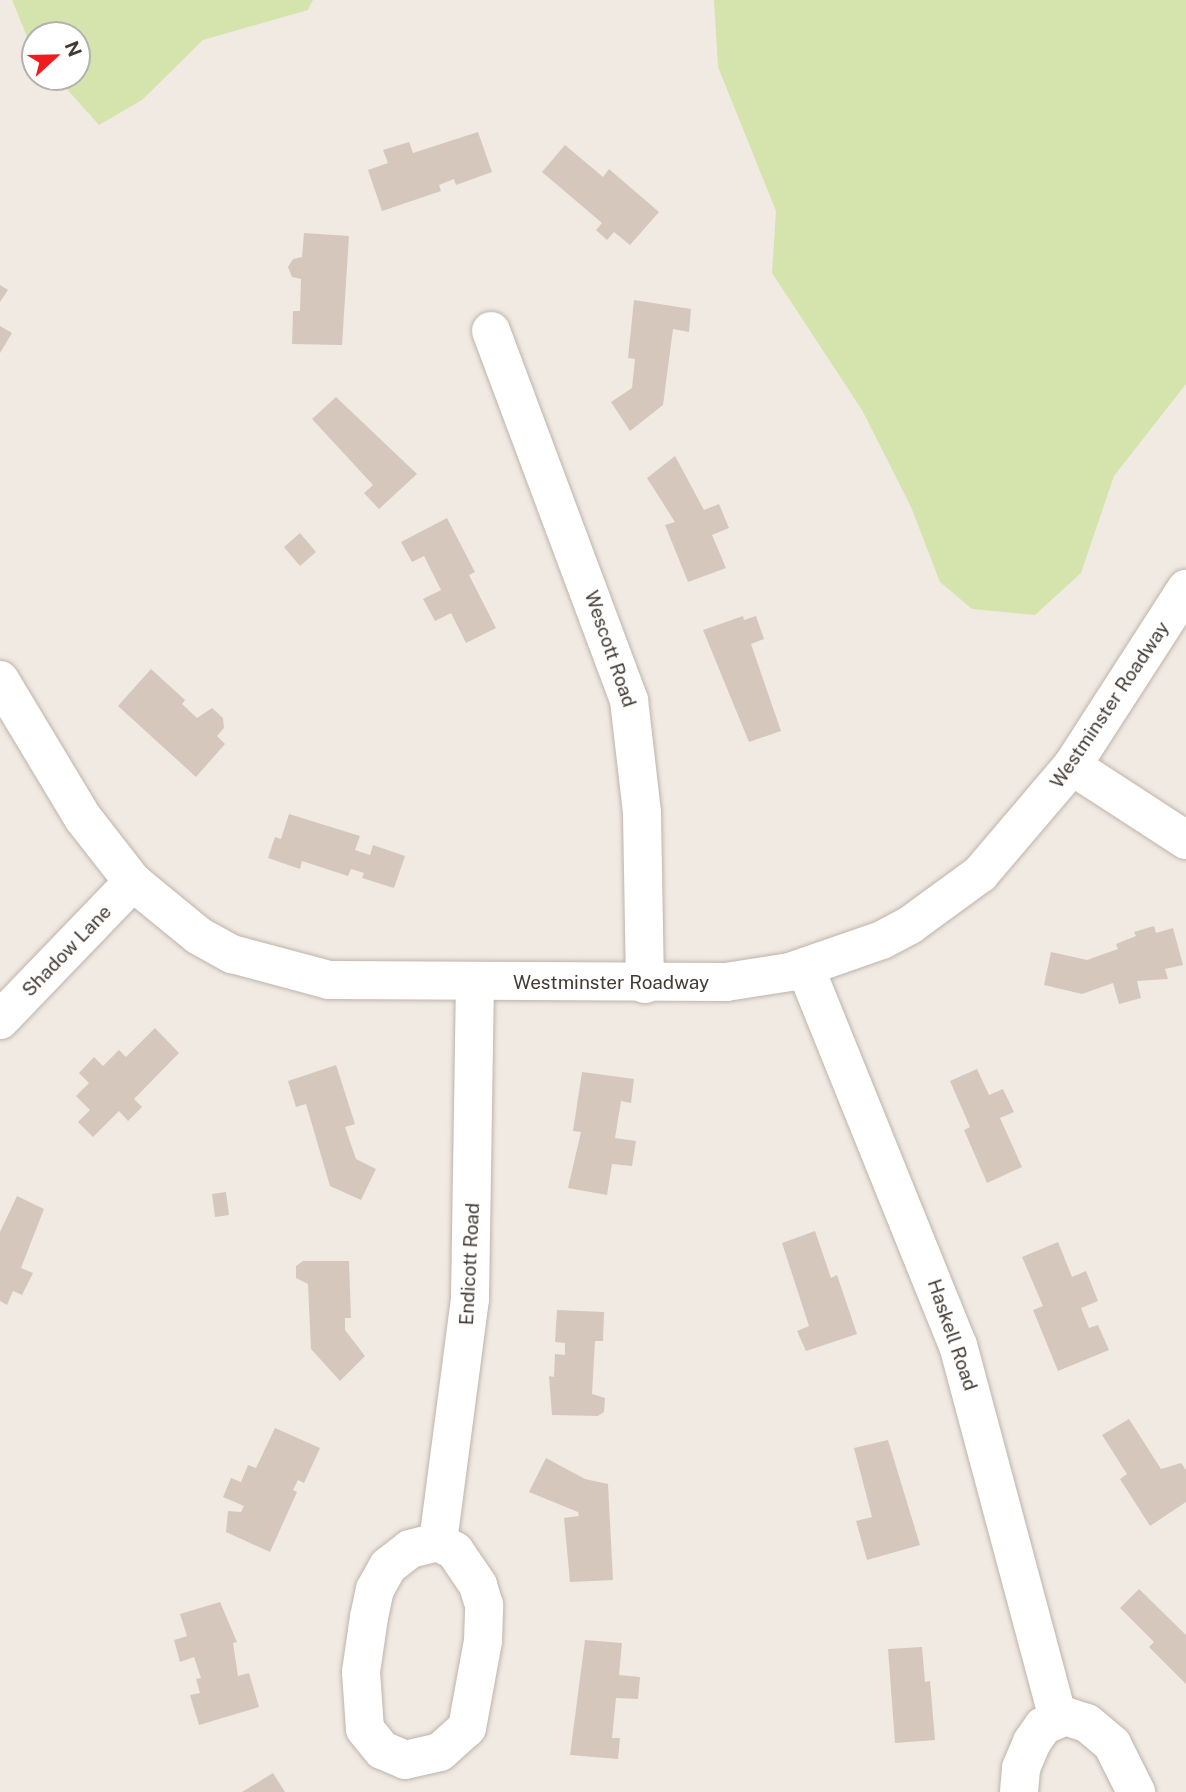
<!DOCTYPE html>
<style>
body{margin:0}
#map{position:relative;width:1186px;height:1792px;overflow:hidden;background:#f1eae3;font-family:"Public Sans",sans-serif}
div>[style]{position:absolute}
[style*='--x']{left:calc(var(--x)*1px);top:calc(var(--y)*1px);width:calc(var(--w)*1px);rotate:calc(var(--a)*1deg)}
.green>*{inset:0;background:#d5e4ad}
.building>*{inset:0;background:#d5c7bc}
.roads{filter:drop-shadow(0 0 2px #bfb3aa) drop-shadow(0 0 2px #bfb3aa)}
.minor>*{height:38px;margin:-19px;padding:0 19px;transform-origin:19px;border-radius:19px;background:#fff}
span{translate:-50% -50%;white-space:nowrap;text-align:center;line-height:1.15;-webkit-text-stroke:5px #fff;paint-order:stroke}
.street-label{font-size:19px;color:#423a34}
.north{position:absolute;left:21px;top:21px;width:70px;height:70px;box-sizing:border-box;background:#fff;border:2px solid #b3b0ae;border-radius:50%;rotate:68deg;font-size:19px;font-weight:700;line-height:28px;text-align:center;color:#423a34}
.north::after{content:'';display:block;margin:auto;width:24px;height:32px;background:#f11a1f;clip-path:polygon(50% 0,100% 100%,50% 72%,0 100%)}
</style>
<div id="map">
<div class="green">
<div style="clip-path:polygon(12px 0,313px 0,308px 10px,203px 40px,142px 100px,99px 125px,56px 77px,77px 77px,77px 35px,35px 35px,35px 56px)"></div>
<div style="clip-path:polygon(714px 0,1186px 0,1186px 384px,1114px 476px,1081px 573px,1035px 615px,972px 609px,940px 582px,911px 507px,862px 410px,772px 273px,776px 211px,718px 67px)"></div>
</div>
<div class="building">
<div style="clip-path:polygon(478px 132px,492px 172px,456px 185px,454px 179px,439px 185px,441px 191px,382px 211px,368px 170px,388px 163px,383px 150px,409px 142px,413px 153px)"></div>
<div style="clip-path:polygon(565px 145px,603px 177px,609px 169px,659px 212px,630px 245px,614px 232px,607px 240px,596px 230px,602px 223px,542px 172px)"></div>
<div style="clip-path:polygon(304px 233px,349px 236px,342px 345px,292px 344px,293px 311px,300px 311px,301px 279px,292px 277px,288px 267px,293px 259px,302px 257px)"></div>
<div style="clip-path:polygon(0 285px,8px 290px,0 302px)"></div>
<div style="clip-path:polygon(634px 300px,691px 309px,689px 332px,673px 329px,663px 405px,630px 431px,611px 402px,632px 388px,635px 359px,628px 358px)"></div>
<div style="clip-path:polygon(0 326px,12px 333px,0 353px)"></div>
<div style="clip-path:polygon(336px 397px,417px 474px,379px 509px,364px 493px,373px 485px,312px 419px)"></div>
<div style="clip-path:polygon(675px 456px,704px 510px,719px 504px,729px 528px,712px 535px,726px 568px,688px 582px,665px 525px,675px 522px,647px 478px)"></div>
<div style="clip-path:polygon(447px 518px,475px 572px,469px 575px,496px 628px,466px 643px,451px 613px,435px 621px,423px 599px,441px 590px,424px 556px,412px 562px,401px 542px)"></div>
<div style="clip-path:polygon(300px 533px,316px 552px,300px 566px,284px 547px)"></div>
<div style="clip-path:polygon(743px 616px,744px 620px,756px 616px,764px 639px,751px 644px,781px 731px,749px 742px,703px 630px)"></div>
<div style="clip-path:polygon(151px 669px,185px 700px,182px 704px,197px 718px,212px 708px,223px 718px,224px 728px,217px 736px,225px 744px,196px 777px,118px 706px)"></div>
<div style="clip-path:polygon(289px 814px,360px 836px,355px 850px,370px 855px,373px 845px,405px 856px,394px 888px,362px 878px,364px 873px,351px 869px,348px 876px,302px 861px,300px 869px,268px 858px,275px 837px,281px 839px)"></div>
<div style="clip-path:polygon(1154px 926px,1156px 933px,1173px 928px,1183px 965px,1165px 969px,1168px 979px,1137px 981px,1141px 998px,1119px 1004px,1113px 983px,1082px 994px,1044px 985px,1051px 952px,1087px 960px,1118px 949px,1116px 944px,1136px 936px,1134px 932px)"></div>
<div style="clip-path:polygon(155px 1028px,179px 1053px,134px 1099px,142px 1107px,128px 1121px,119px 1111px,93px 1137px,78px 1122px,90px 1110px,76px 1096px,89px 1083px,79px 1073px,94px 1057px,103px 1066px,119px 1050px,126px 1057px)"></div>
<div style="clip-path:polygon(336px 1065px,355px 1124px,345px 1127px,356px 1159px,376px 1169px,361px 1200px,330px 1186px,306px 1104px,296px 1107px,288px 1081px)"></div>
<div style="clip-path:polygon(977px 1069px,989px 1095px,1003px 1089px,1014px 1112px,1000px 1118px,1022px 1167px,987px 1183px,964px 1130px,970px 1127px,950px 1081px)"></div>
<div style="clip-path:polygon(582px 1072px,634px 1079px,631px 1103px,621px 1101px,615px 1138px,636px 1141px,632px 1166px,612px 1164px,607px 1195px,568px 1188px,581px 1132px,573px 1131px)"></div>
<div style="clip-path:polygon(226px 1192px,229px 1215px,215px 1217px,212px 1194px)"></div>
<div style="clip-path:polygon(17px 1196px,44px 1209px,21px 1268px,33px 1273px,22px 1295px,13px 1291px,7px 1305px,0 1301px,0 1232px)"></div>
<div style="clip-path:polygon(815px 1231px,831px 1278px,837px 1275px,857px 1334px,806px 1351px,797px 1331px,809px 1326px,782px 1243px)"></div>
<div style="clip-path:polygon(1058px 1242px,1072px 1277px,1086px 1271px,1098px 1301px,1081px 1308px,1089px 1328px,1098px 1325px,1109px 1350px,1058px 1371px,1033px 1310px,1043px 1306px,1022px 1257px)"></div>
<div style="clip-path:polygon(303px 1261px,349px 1261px,351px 1318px,345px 1318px,345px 1330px,365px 1356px,340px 1381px,311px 1349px,308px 1284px,296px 1278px,296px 1266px)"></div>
<div style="clip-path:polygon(557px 1310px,604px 1312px,603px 1341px,595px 1341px,592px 1394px,605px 1398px,604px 1412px,598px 1416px,552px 1415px,549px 1376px,554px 1377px,555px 1354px,565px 1355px,565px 1343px,555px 1342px)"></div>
<div style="clip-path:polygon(1129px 1419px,1161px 1469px,1181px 1463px,1186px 1470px,1186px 1502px,1150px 1526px,1120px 1479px,1127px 1474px,1102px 1435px)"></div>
<div style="clip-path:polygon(275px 1428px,320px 1448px,304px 1483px,298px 1480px,293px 1490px,297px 1492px,270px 1552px,226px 1532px,228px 1511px,241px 1512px,244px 1506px,223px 1497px,231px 1478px,241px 1482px,248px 1465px,256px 1468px)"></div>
<div style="clip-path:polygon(888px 1440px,920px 1545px,867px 1560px,856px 1521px,872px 1517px,854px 1448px)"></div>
<div style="clip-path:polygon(546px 1458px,585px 1479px,608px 1484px,613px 1580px,570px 1582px,564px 1518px,579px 1516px,578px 1512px,529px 1492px)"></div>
<div style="clip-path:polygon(1139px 1589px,1186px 1635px,1186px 1684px,1149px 1647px,1154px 1642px,1120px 1608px)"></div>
<div style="clip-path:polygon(220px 1602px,237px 1642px,233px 1643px,238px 1676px,249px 1673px,259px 1707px,199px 1725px,190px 1695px,200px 1693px,196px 1679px,201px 1678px,194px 1657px,180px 1662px,174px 1640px,187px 1636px,180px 1614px)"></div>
<div style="clip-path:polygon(585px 1640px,622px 1643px,619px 1675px,640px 1677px,638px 1699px,616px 1698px,612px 1738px,620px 1738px,618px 1759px,570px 1755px)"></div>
<div style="clip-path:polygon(922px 1647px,925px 1682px,930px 1681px,935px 1740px,895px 1743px,888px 1649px)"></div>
<div style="clip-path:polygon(273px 1773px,285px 1792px,242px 1792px)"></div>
</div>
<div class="roads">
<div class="minor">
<div style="--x:491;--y:331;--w:394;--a:69.5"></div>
<div style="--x:629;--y:700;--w:114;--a:83.4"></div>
<div style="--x:642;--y:813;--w:171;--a:89"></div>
<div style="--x:0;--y:680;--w:161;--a:59"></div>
<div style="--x:83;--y:818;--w:81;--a:52"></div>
<div style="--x:133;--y:882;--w:85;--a:39.3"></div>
<div style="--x:199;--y:936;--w:38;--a:29"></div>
<div style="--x:232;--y:954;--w:100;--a:15"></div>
<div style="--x:329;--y:980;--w:397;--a:0.3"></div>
<div style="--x:726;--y:982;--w:65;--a:-8.9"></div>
<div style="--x:790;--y:972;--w:97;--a:-19.2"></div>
<div style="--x:882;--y:940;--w:32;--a:-28"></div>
<div style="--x:910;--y:925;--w:87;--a:-36.1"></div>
<div style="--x:980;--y:874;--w:142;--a:-49.6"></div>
<div style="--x:1072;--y:766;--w:211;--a:-57.2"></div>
<div style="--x:1072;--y:766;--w:136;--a:33"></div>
<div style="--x:805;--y:967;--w:408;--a:68"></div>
<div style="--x:958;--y:1345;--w:385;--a:75"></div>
<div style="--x:0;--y:1020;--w:192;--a:-46.1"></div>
<div style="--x:438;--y:1542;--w:29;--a:166"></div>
<div style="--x:410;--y:1549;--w:28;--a:142"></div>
<div style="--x:388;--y:1566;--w:26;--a:119"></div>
<div style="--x:375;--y:1589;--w:29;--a:102"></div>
<div style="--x:369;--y:1617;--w:56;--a:98.3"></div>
<div style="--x:361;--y:1672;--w:57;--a:86"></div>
<div style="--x:365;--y:1729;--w:27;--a:51"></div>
<div style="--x:382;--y:1750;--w:25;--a:23"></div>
<div style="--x:405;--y:1760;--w:36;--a:-13"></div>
<div style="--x:440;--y:1752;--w:36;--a:-42"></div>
<div style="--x:467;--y:1728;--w:88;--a:-79.6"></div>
<div style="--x:483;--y:1641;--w:36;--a:-88"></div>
<div style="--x:484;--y:1605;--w:21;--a:-107"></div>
<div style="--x:478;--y:1585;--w:41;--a:-124.1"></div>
<div style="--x:455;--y:1551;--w:19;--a:-152"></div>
<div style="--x:438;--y:1542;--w:245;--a:-82.5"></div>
<div style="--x:470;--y:1299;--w:316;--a:-89.1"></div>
<div style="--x:1019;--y:1792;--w:24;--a:-85"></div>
<div style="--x:1021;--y:1768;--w:28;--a:-67"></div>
<div style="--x:1032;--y:1742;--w:19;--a:-55"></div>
<div style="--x:1043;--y:1726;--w:24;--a:-24"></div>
<div style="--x:1065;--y:1716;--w:23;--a:18"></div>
<div style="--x:1087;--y:1723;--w:33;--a:40"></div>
<div style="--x:1112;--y:1744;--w:54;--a:63.4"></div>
</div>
</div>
<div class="street-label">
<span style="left:610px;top:649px;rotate:71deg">Wescott Road</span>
<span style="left:1110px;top:705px;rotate:-56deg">Westminster Roadway</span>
<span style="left:67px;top:951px;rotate:-46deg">Shadow Lane</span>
<span style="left:611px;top:983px">Westminster Roadway</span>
<span style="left:470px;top:1264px;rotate:-87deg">Endicott Road</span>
<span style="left:952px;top:1335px;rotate:71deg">Haskell Road</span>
</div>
<div class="north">N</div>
</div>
